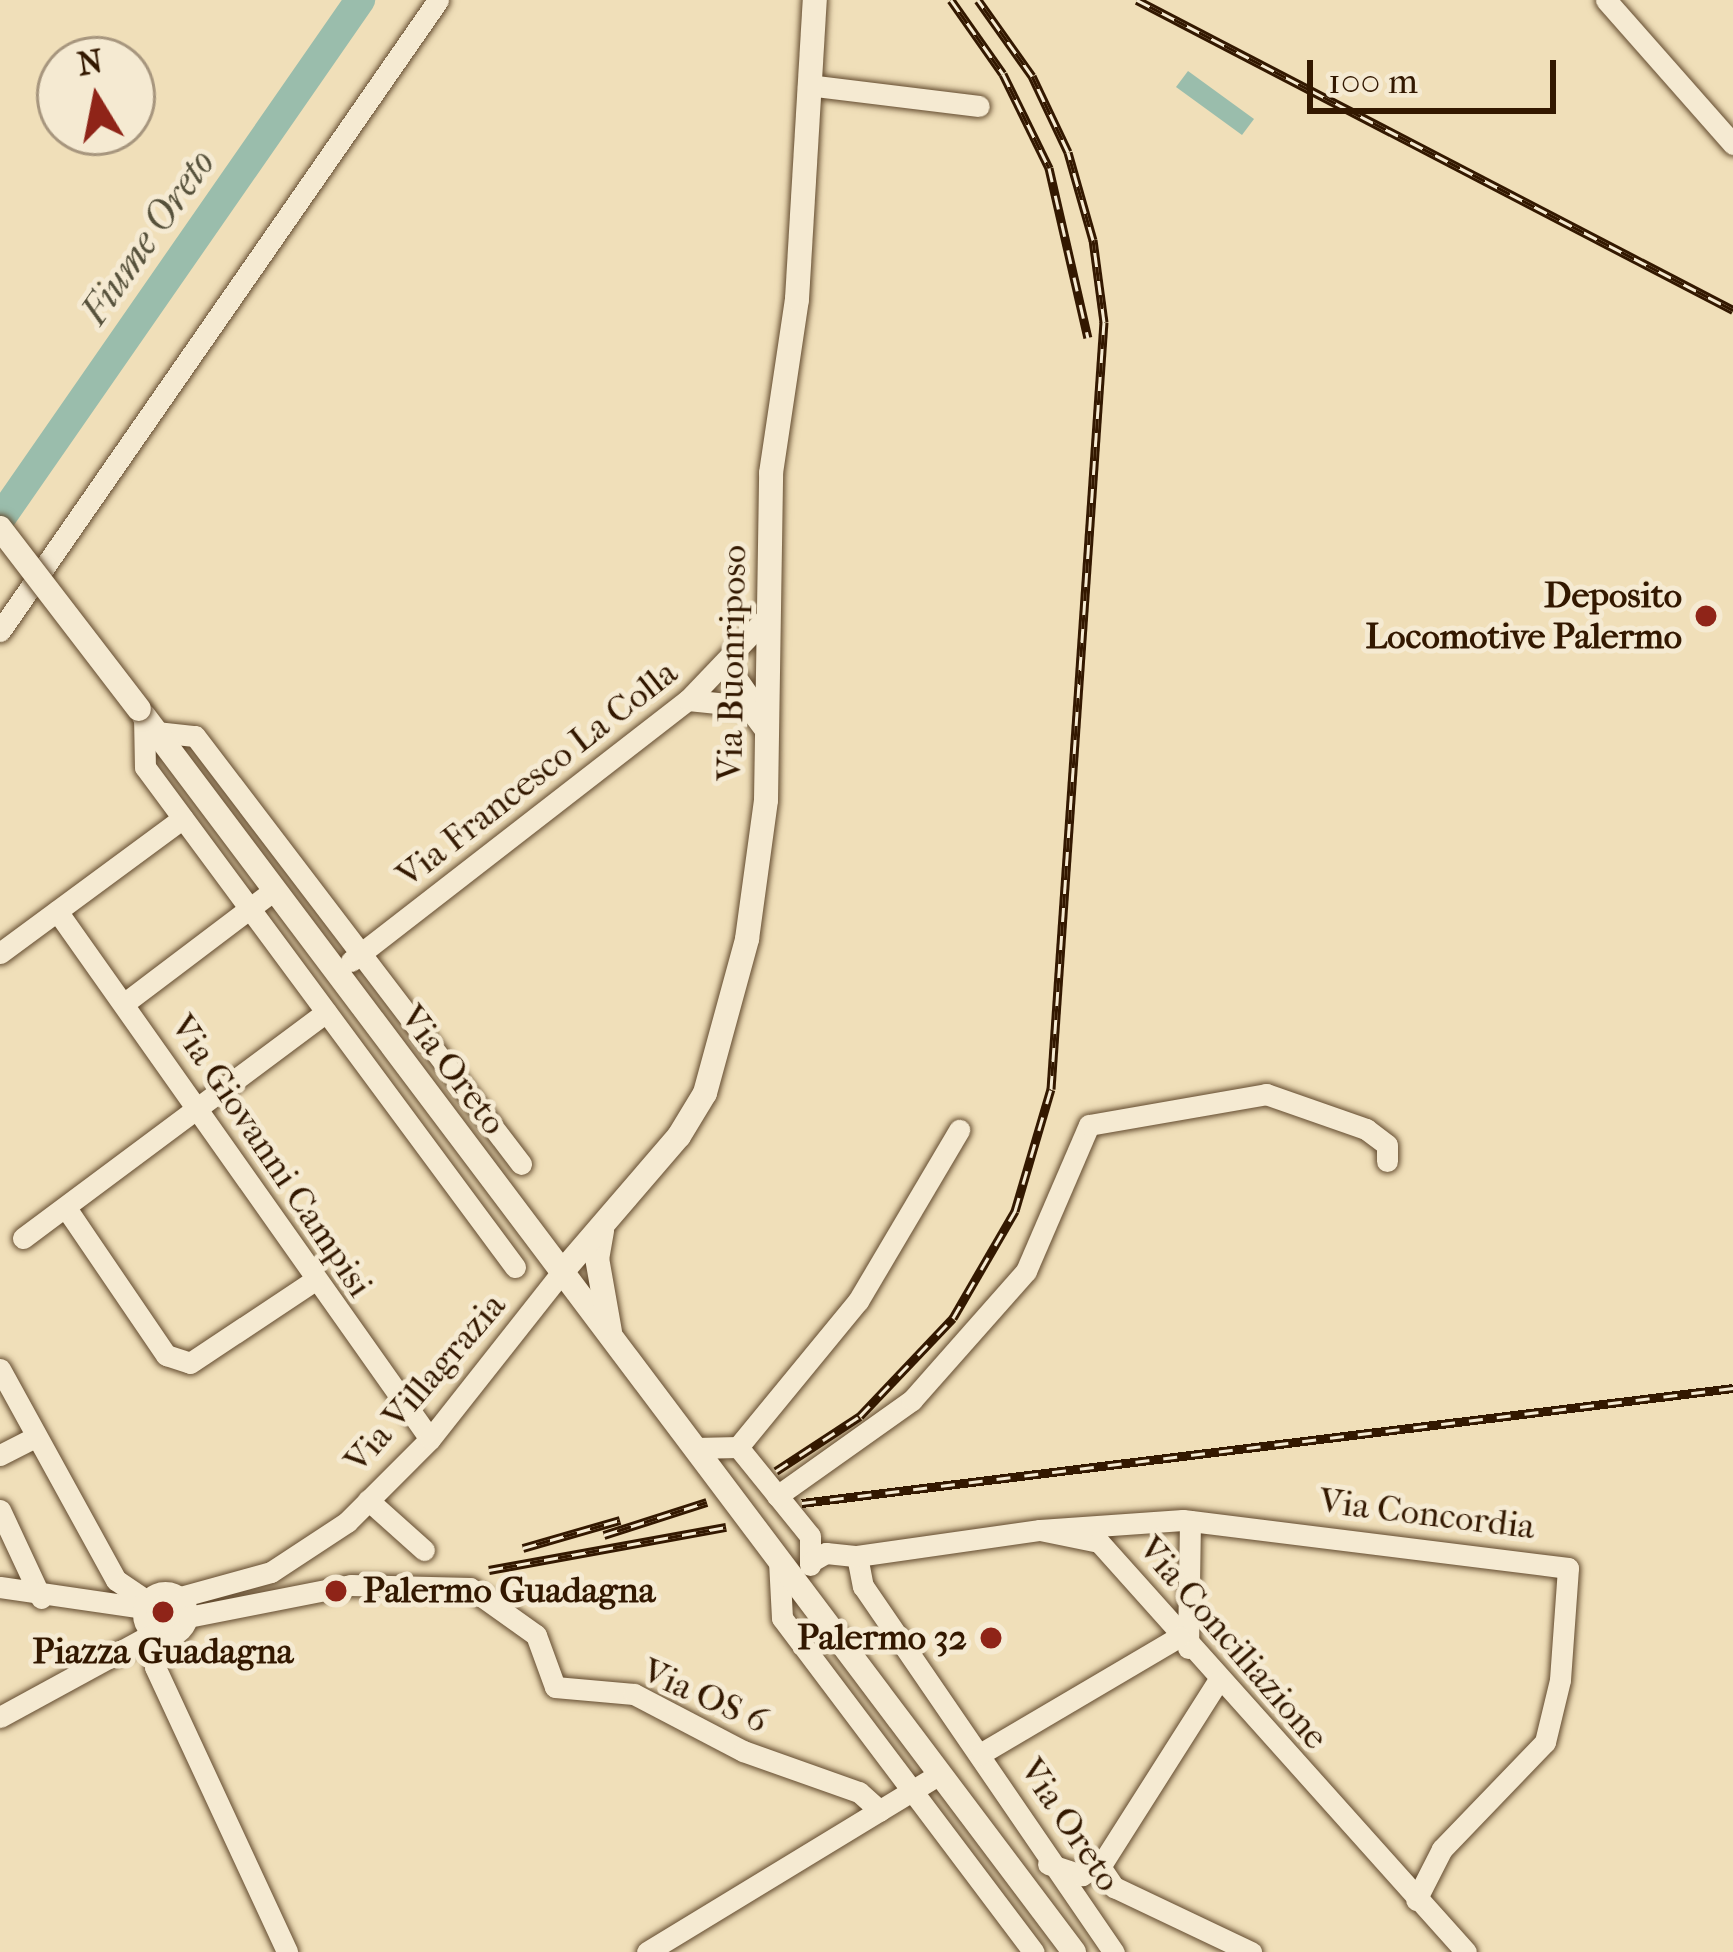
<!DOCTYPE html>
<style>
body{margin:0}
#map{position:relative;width:1733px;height:1952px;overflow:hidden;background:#f0dfb9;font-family:"IM FELL French Canon",serif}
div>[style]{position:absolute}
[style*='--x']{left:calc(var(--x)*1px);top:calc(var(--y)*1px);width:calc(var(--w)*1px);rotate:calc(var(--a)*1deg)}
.water>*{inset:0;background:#9abdac}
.river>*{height:30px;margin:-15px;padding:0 15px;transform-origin:15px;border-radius:15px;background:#9abdac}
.roads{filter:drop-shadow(0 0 3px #624a2e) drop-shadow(0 0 3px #624a2e)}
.minor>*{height:21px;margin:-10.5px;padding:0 10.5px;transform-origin:10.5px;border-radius:10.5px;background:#f5ead2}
.minor>.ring{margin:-10.5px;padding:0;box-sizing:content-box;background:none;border:21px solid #f5ead2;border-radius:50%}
.tertiary>*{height:24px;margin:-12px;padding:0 12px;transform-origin:12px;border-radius:12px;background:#f5ead2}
.rail>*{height:9px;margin-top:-4.5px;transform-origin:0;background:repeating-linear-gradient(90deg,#f5ead2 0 14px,#331800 0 28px);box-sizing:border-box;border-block:3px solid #331800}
.bridges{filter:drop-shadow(0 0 3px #624a2e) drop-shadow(0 0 3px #624a2e)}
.tertiary-bridge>*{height:24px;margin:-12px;padding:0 12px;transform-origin:12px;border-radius:12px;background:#f5ead2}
.dots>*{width:33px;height:33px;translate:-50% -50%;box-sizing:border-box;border:6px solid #f5ead2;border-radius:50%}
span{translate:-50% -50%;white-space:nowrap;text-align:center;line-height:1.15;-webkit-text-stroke:10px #f5ead2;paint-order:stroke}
.poi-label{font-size:36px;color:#331800;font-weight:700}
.right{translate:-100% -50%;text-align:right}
.left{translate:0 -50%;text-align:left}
.street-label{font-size:36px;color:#331800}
.water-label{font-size:39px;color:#57523c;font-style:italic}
.north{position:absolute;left:36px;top:36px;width:120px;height:120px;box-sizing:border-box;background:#f5ead2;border:3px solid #a7967e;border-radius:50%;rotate:350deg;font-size:33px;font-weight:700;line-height:48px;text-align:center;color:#331800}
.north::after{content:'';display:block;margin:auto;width:42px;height:54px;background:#8f2418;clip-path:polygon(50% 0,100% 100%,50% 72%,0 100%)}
.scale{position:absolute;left:1307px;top:60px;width:249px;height:54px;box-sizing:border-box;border:6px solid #331800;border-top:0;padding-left:15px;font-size:36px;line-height:42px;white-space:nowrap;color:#331800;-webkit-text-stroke:9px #f5ead2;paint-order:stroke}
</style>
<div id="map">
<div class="water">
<div style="clip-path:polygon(1188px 71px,1254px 119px,1242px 135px,1176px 87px)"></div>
</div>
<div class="river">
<div style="--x:0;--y:519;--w:632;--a:-55.25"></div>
</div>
<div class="roads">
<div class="minor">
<div style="--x:1606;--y:0;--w:192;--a:48.6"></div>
<div style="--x:808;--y:85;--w:172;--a:7"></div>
<div style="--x:0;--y:631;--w:768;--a:-55.23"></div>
<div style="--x:726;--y:663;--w:63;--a:55.3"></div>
<div style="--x:688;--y:700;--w:59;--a:5.8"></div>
<div style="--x:747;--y:706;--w:34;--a:53"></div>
<div style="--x:144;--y:716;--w:51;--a:88.9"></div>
<div style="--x:145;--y:767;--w:622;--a:53.5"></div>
<div style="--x:156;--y:732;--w:39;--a:6"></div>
<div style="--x:195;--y:736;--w:538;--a:52.7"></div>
<div style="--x:57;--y:911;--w:646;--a:54.76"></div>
<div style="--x:0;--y:953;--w:227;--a:-36.4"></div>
<div style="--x:351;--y:961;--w:426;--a:-37.8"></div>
<div style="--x:688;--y:700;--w:116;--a:-46.4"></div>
<div style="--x:126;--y:1002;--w:186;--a:-37.1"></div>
<div style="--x:66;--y:1208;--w:178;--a:55.8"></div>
<div style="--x:166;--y:1355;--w:25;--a:18"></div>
<div style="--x:190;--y:1363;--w:150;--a:-33.6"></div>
<div style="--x:23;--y:1238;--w:378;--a:-36.7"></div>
<div style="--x:0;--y:1369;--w:241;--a:61.2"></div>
<div style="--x:116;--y:1580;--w:37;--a:34"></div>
<div style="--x:738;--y:1447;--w:189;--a:-50.6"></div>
<div style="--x:858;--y:1301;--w:199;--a:-59.4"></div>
<div style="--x:695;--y:1448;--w:43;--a:-1.3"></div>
<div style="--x:738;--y:1447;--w:114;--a:51"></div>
<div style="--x:810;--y:1536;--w:29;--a:90"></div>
<div style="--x:0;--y:1455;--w:38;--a:-27"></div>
<div style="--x:777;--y:1496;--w:166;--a:-35.4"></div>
<div style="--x:912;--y:1400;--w:172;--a:-48.5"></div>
<div style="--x:1026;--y:1271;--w:159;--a:-66.7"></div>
<div style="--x:1089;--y:1125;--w:180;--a:-9.9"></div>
<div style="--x:1266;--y:1094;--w:106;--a:19.3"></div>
<div style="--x:1366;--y:1129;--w:26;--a:37"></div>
<div style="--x:1387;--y:1145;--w:16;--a:90"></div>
<div style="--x:368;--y:1500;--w:75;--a:41.8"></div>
<div style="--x:0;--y:1510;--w:97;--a:65"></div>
<div style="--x:1040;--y:1530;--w:143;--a:-4"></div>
<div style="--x:1183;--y:1520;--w:388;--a:7.1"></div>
<div style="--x:1568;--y:1568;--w:112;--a:94.1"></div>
<div style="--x:1560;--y:1680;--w:64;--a:103.6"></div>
<div style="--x:1545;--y:1742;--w:149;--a:133.9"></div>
<div style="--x:1442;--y:1849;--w:57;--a:117"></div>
<div style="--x:857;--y:1556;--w:31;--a:79"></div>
<div style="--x:863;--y:1586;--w:444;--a:55.6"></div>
<div style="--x:779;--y:1561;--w:57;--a:87"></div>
<div style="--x:782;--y:1618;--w:418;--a:53"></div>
<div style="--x:812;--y:1561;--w:16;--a:-30"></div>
<div style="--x:826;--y:1553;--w:31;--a:6"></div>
<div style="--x:857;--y:1556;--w:185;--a:-8.1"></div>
<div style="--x:1040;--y:1530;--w:60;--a:11.5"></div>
<div style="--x:1099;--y:1542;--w:550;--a:48.17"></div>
<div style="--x:0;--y:1587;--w:146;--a:8.3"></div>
<div class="ring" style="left:143px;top:1592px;width:23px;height:23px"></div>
<div style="--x:180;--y:1597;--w:94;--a:-15.4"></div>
<div style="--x:271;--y:1572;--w:91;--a:-33.3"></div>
<div style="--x:347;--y:1522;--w:117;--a:-45"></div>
<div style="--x:430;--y:1439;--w:213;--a:-51.7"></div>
<div style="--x:188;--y:1617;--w:166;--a:-11.1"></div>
<div style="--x:351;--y:1585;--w:119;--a:1.4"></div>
<div style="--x:470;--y:1588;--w:81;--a:35.5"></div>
<div style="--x:536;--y:1635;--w:55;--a:69.9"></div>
<div style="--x:555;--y:1687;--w:79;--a:5.1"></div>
<div style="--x:634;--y:1694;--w:123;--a:27.6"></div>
<div style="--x:743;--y:1751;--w:123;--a:19.5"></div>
<div style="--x:859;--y:1792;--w:28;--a:42"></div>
<div style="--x:160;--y:1635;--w:32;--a:99"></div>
<div style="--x:155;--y:1667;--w:314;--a:65.1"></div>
<div style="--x:1188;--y:1648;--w:127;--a:-89.1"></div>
<div style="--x:0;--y:1717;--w:175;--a:-28.6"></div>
<div style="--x:980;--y:1754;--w:231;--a:-30.5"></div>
<div style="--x:1048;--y:1864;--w:36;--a:18"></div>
<div style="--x:1082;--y:1875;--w:25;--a:-32"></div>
<div style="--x:1103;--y:1862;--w:214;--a:-57.6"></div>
<div style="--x:1099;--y:1865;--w:27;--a:56"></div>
<div style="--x:1114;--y:1887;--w:152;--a:25.4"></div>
<div style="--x:647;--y:1952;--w:343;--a:-31.3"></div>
</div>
<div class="tertiary">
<div style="--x:144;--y:716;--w:1547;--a:53.04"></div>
<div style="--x:602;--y:1231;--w:27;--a:100"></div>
<div style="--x:597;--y:1258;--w:75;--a:80"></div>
<div style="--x:562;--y:1272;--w:179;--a:-49.3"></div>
<div style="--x:679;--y:1136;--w:50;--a:-58.8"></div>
<div style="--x:705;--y:1093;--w:160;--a:-74.7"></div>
<div style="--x:747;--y:939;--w:140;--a:-82.2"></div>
<div style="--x:766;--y:800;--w:327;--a:-89.1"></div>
<div style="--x:771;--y:473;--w:176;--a:-81.5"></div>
<div style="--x:797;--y:299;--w:300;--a:-86.6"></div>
</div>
</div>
<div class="rail">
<div style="--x:951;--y:0;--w:90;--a:54.9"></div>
<div style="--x:1003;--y:74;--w:105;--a:63.9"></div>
<div style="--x:1049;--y:168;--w:174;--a:77.1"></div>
<div style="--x:1137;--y:0;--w:672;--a:27.48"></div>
<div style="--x:776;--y:1471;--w:100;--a:-33.2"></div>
<div style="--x:860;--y:1416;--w:135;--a:-46.5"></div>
<div style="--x:953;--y:1318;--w:124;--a:-59.9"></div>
<div style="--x:1015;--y:1211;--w:127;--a:-73.6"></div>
<div style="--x:1051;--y:1089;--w:769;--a:-86.05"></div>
<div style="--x:1104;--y:322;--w:83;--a:-97.6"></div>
<div style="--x:1093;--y:240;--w:91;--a:-105.9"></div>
<div style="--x:1068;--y:152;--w:84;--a:-115.3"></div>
<div style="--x:1032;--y:76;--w:93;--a:-125.4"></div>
<div style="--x:802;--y:1503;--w:938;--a:-7.04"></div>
<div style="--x:604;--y:1535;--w:108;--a:-17.8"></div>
<div style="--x:523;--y:1548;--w:101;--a:-16.1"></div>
<div style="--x:489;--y:1570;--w:241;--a:-10.3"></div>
</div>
<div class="bridges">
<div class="tertiary-bridge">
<div style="--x:0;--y:528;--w:228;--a:52.5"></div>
</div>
</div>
<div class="dots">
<div style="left:1706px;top:616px;background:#8f2418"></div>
<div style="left:336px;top:1591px;background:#8f2418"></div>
<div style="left:163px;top:1612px;background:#8f2418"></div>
<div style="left:991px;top:1638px;background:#8f2418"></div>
</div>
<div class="poi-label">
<span class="right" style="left:1682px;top:616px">Deposito<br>Locomotive Palermo</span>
<span class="left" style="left:363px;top:1591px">Palermo Guadagna</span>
<span class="right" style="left:967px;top:1638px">Palermo 32</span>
<span style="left:163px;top:1652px">Piazza Guadagna</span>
</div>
<div class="street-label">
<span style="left:732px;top:663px;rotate:-89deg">Via Buonriposo</span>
<span style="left:537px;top:774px;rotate:-38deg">Via Francesco La Colla</span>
<span style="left:453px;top:1070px;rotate:53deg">Via Oreto</span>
<span style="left:271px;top:1156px;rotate:56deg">Via Giovanni Campisi</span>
<span style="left:425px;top:1383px;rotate:-49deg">Via Villagrazia</span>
<span style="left:1427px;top:1514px;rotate:7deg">Via Concordia</span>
<span style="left:1233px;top:1643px;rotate:49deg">Via Conciliazione</span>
<span style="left:705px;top:1696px;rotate:24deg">Via OS 6</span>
<span style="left:1070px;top:1825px;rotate:56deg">Via Oreto</span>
</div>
<div class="water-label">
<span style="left:148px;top:237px;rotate:-55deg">Fiume Oreto</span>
</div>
<div class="north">N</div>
<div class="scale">100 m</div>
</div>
